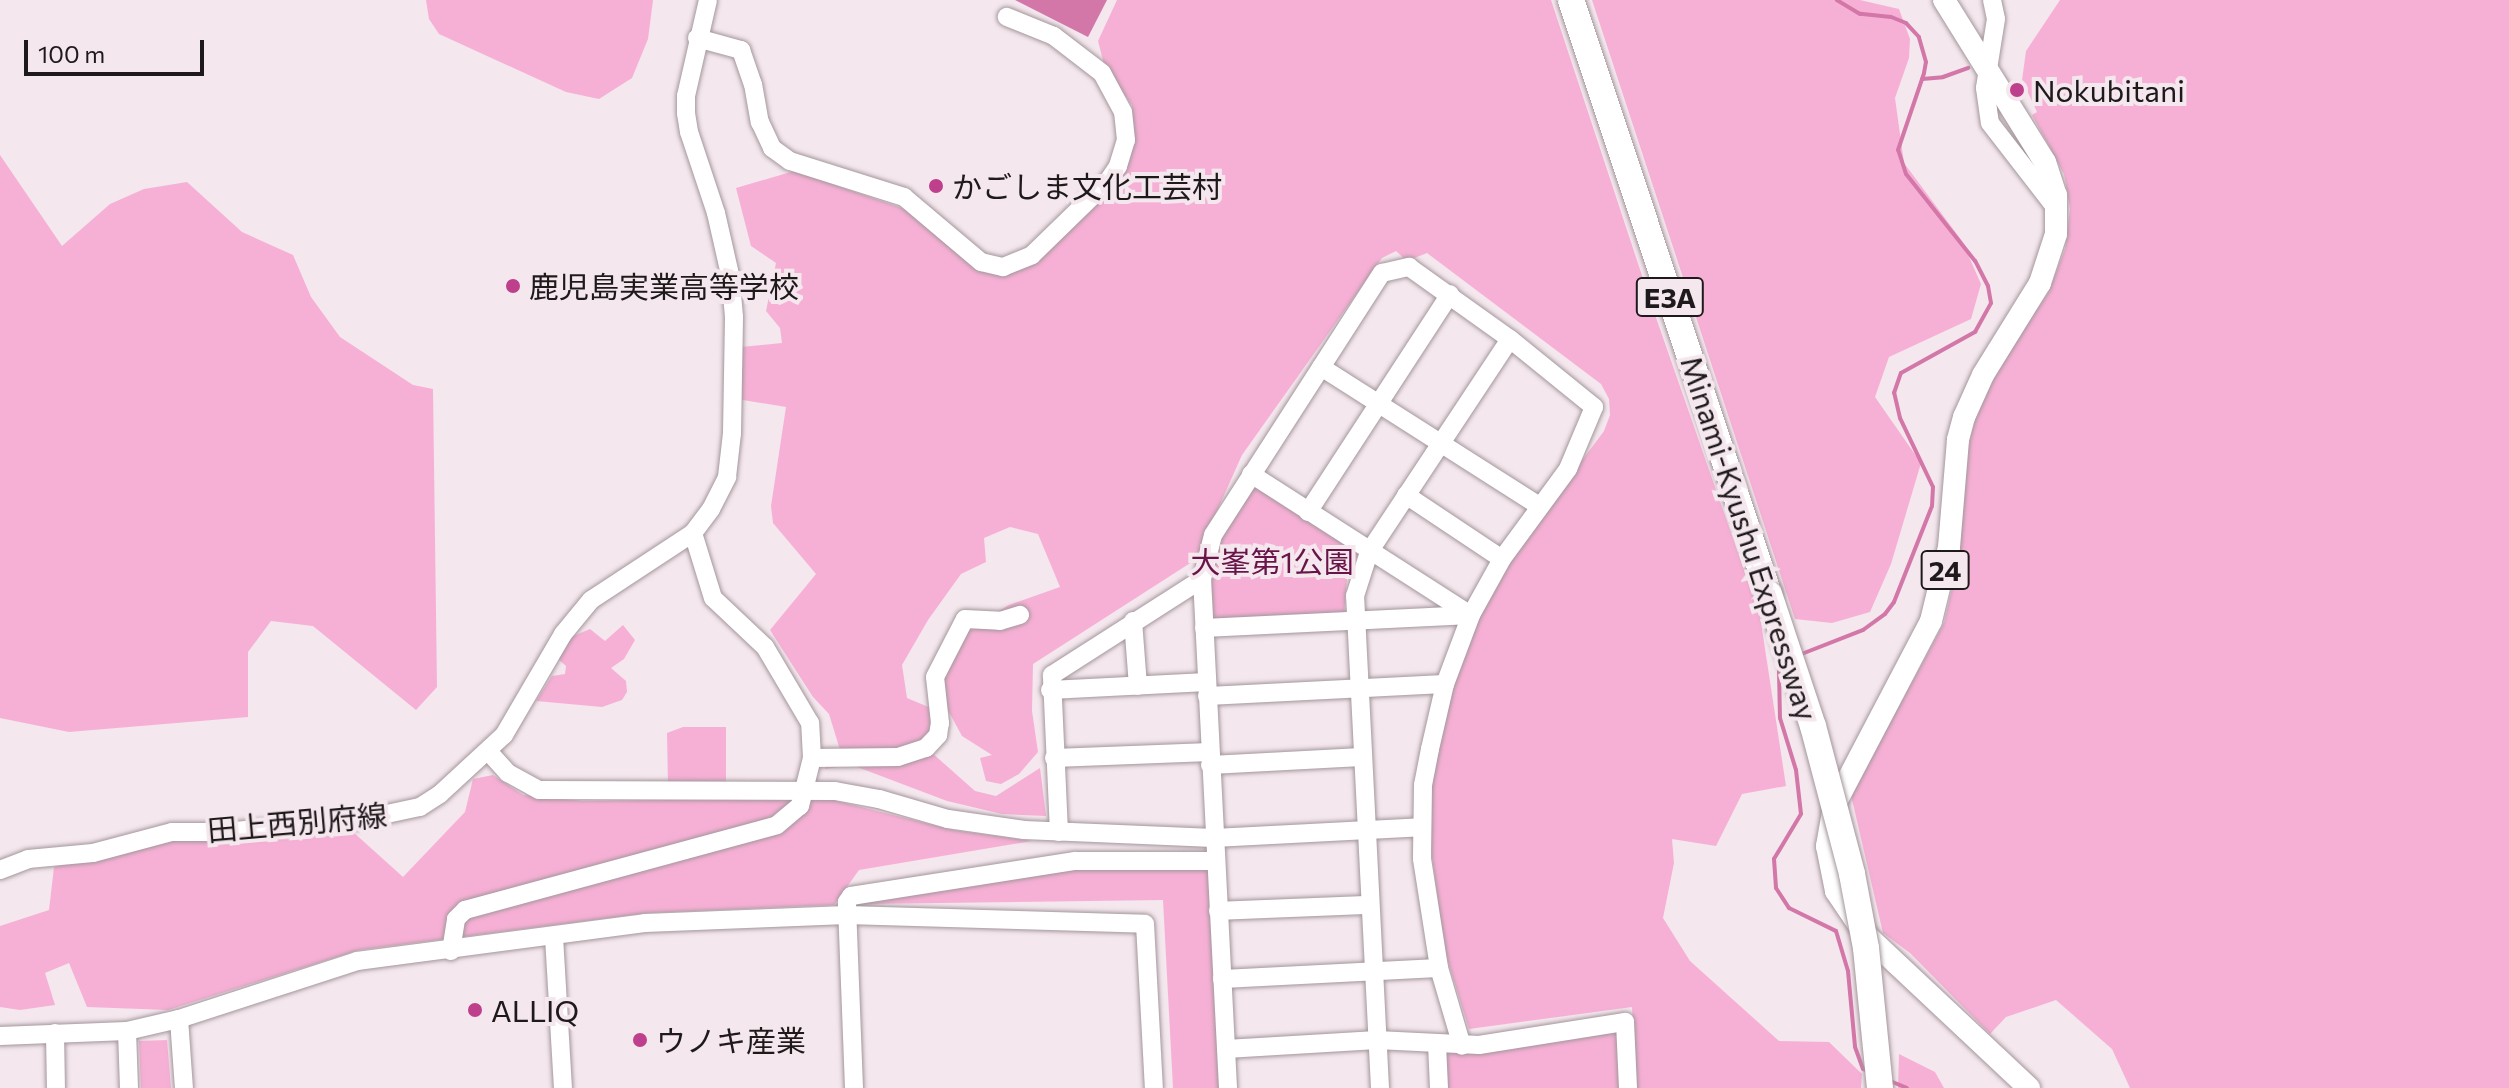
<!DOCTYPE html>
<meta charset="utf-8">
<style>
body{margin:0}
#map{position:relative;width:2509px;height:1088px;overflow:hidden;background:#f4e7ed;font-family:Commissioner,"Noto Sans JP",sans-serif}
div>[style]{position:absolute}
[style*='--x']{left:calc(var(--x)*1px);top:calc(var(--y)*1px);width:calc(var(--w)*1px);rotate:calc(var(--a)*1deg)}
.green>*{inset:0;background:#f7b0d5}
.water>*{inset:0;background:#d376a8}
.stream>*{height:4px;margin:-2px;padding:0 2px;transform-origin:2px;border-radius:2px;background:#d376a8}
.roads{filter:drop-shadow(0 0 2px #a3969c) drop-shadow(0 0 2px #a3969c)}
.minor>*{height:18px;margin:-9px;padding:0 9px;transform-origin:9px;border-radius:9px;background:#fff}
.major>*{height:22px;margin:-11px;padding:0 11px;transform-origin:11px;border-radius:11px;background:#fff}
.highway>*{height:26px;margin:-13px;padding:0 13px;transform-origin:13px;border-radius:13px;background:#fff}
.bridges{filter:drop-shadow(0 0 2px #a3969c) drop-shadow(0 0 2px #a3969c)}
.highway-bridge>*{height:26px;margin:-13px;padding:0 13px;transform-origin:13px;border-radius:13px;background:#fff}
.dots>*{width:22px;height:22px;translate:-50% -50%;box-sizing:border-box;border:4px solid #f4e7ed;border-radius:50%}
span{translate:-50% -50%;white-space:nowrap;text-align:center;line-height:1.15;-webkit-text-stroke:8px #f4e7ed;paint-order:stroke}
.shield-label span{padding:2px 6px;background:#f4e7ed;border:2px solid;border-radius:6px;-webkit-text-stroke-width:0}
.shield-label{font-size:28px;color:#1e191b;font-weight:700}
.poi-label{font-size:30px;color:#1e191b}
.left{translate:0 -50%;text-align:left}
.street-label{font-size:30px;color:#1e191b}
.park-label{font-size:30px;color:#681448}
.scale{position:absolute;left:24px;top:40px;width:180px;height:36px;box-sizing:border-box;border:4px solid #1e191b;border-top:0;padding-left:10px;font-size:24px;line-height:28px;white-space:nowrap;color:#1e191b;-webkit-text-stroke:6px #f4e7ed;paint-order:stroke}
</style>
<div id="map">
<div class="green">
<div style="clip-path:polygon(426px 0,653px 0,648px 39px,632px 78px,599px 99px,566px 92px,439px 34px,429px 19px)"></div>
<div style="clip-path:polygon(1117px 0,1551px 0,1653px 309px,1760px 616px,1786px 786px,1742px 794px,1716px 846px,1672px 839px,1674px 863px,1663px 918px,1690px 961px,1779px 1041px,1829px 1042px,1862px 1074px,1861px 1088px,1637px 1088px,1632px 1007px,1469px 1029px,1445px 952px,1428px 827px,1431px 778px,1448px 700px,1476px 619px,1513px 553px,1604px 431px,1610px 415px,1609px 399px,1601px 384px,1427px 253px,1407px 261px,1396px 251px,1382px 258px,1242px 455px,1195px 560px,1033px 664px,1032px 711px,1038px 752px,1019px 774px,1001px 784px,986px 781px,980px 758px,992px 755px,962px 736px,944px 703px,937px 674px,959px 641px,978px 623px,1009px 605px,1060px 587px,1038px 534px,1010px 527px,984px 538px,986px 562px,961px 574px,928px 620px,902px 665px,907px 698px,938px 711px,931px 752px,975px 791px,996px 796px,1040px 768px,1046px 816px,1002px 814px,947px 801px,852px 765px,825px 769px,826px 761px,841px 753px,829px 714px,813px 697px,770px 630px,816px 574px,773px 523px,771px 506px,786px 407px,737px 399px,741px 347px,782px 343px,780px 328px,766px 311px,776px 263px,751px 246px,736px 188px,794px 171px,916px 213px,1004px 271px,1133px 146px,1132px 105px,1105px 68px,1098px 41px)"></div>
<div style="clip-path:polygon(1592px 0,1860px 0,1899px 9px,1910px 39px,1909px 58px,1895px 98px,1904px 163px,1962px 241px,1981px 284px,1971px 319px,1889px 357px,1875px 397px,1921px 463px,1891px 564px,1870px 612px,1832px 623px,1795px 619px)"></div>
<div style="clip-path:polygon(2060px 0,2509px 0,2509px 1088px,2130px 1088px,2112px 1049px,2056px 1000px,2006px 1017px,1990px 1034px,1910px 953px,1883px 933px,1851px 795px,1944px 623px,1959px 559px,1965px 458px,1979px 405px,2008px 352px,2048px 293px,2065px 249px,2070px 209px,2064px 174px,2032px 115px,2037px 112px,2022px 80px,2026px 51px)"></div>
<div style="clip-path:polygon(0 155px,62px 246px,110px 204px,144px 189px,187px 182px,242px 232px,293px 255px,311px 297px,340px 337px,413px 385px,433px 389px,437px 687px,416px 710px,313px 626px,271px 621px,248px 652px,248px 717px,69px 732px,0 718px)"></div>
<div style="clip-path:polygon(1258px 484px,1360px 551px,1347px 579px,1344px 614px,1214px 621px,1208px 618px,1207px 580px,1215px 547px,1251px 485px)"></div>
<div style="clip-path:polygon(623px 625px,635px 640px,624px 659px,611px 668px,626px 681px,627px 692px,622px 700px,602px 707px,536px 701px,552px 676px,565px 674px,566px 666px,558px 659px,571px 637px,590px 629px,605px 641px)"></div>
<div style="clip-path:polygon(683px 727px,726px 727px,726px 782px,668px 784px,667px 733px)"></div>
<div style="clip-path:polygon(493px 775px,523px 795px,583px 801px,825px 798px,953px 830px,1032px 841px,859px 870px,834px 905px,648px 913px,359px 950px,168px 1010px,87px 1007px,69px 963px,45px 973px,55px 1005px,20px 1010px,0 1007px,0 926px,49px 910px,54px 867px,167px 840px,242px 841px,352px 831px,403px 877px,465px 812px,473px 779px)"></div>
<div style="clip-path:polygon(1088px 865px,1208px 867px,1211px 871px,1222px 1088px,1173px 1088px,1163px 900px,859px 904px)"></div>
<div style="clip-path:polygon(1615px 1029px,1620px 1033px,1624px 1088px,1445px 1088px,1443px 1053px,1447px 1050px)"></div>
<div style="clip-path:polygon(167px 1040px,171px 1088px,141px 1088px,139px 1041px)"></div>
<div style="clip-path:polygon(1899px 1054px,1935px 1072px,1944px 1088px,1898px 1088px)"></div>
</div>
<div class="water">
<div style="clip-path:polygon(1015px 0,1107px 0,1088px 37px)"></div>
</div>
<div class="stream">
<div style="--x:1922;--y:79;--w:21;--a:-5"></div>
<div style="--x:1943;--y:77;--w:27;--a:-20"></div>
<div style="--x:1799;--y:655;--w:69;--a:-21.3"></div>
<div style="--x:1863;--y:630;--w:27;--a:-36"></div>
<div style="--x:1885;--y:614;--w:15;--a:-53"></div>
<div style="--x:1894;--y:602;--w:103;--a:-68.4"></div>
<div style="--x:1932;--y:506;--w:19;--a:-87"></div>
<div style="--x:1933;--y:487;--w:76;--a:-115.6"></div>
<div style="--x:1900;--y:418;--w:26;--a:-103"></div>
<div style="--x:1894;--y:393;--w:21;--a:-71"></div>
<div style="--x:1901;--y:373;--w:85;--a:-29"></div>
<div style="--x:1975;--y:332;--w:33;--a:-61"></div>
<div style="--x:1991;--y:303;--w:17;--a:-100"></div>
<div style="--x:1988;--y:286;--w:28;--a:-117"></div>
<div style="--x:1975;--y:261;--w:111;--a:-128.4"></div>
<div style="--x:1906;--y:174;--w:25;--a:-108"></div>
<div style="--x:1898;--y:150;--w:81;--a:-71.3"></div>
<div style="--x:1924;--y:73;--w:11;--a:-80"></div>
<div style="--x:1926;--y:62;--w:26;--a:-106"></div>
<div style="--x:1919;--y:37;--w:19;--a:-133"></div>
<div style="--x:1906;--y:23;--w:16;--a:-158"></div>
<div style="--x:1891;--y:17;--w:31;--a:-174"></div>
<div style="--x:1860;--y:14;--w:27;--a:-149"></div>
<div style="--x:1782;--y:668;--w:4;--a:135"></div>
<div style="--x:1779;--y:671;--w:47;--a:88.8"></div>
<div style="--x:1780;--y:718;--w:54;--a:72.9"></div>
<div style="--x:1796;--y:770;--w:44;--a:83.5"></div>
<div style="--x:1801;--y:814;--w:52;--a:121"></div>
<div style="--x:1774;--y:859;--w:29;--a:86"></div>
<div style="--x:1776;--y:888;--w:24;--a:57"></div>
<div style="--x:1789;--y:908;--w:52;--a:26.1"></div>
<div style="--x:1836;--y:931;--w:42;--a:73.3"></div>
<div style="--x:1848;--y:971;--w:76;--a:84.7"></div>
<div style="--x:1855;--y:1047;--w:23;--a:70"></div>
<div style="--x:1863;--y:1069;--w:5;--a:22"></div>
<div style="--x:1890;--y:1081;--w:18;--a:22"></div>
</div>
<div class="roads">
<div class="minor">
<div style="--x:1992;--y:0;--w:19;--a:78"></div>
<div style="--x:1996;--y:19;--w:70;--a:99.1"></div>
<div style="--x:1985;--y:88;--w:35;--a:82"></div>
<div style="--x:1990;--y:123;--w:111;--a:52.3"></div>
<div style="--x:697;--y:38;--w:46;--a:15.3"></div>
<div style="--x:741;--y:50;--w:36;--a:71"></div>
<div style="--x:753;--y:84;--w:39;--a:80"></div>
<div style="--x:760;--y:122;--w:29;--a:65"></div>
<div style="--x:772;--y:148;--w:22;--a:36"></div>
<div style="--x:790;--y:161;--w:120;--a:17.5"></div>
<div style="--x:904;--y:197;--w:101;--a:40.2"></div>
<div style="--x:981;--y:262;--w:23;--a:13"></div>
<div style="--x:1003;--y:267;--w:31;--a:-22"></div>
<div style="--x:1032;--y:255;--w:106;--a:-44.2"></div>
<div style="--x:1108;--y:181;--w:18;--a:-56"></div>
<div style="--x:1118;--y:166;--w:27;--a:-73"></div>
<div style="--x:1126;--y:140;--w:28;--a:-96"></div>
<div style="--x:1123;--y:112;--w:44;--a:-118.3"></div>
<div style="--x:1102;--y:73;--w:61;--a:-142.4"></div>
<div style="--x:1054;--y:36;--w:51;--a:-158"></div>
<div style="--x:1321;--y:367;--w:259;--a:32.5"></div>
<div style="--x:1251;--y:474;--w:261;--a:32.7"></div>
<div style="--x:1406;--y:495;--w:115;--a:33.7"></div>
<div style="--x:1308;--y:512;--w:260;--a:-56.9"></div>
<div style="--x:1133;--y:621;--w:65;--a:85.6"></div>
<div style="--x:1204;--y:628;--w:267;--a:-2.8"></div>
<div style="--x:1050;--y:690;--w:157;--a:-2.9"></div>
<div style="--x:1207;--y:696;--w:238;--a:-2.9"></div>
<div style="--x:488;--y:751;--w:30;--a:48"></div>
<div style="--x:508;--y:773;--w:35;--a:29"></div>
<div style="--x:539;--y:790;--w:296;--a:0.2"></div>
<div style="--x:835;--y:791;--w:45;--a:10.3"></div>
<div style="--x:879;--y:799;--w:72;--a:16.2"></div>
<div style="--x:948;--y:819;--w:77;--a:8.2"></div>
<div style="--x:1024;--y:830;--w:190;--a:2.4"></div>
<div style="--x:1214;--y:838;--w:207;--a:-3"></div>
<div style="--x:812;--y:758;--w:86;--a:-0.7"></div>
<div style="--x:898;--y:757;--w:29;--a:-18"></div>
<div style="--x:926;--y:748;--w:18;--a:-47"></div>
<div style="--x:938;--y:735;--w:12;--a:-81"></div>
<div style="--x:940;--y:723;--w:46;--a:-96.2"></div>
<div style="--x:935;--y:677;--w:65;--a:-62.7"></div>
<div style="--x:965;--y:619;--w:35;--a:3"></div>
<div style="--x:1000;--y:621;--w:21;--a:-17"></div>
<div style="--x:1054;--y:758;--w:156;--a:-2.2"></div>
<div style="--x:1210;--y:765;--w:152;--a:-3"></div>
<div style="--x:1059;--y:832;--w:157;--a:-92.6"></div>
<div style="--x:1052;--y:675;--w:178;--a:-32.6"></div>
<div style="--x:0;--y:870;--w:30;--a:-21"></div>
<div style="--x:28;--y:859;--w:65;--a:-5.3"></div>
<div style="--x:93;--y:853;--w:82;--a:-14.9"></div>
<div style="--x:172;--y:832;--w:50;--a:0"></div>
<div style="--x:222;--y:832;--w:132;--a:-4.8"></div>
<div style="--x:354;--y:821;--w:67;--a:-12"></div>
<div style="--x:420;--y:807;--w:24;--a:-33"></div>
<div style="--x:440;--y:794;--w:87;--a:-42.7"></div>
<div style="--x:504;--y:735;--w:117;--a:-59.7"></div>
<div style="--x:563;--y:634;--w:44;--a:-50.5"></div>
<div style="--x:591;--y:600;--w:122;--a:-33.3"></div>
<div style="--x:693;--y:533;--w:30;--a:-53"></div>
<div style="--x:711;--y:509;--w:36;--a:-63"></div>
<div style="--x:727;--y:477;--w:44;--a:-83.5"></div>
<div style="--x:732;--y:433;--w:116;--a:-89"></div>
<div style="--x:734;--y:317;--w:38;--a:-95"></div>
<div style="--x:731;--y:279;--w:68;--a:-102.8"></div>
<div style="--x:716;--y:213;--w:85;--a:-108.4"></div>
<div style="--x:689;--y:132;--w:19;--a:-99"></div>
<div style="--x:686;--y:113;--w:17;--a:-90"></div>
<div style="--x:686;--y:96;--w:98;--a:-77.1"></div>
<div style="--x:1218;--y:911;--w:151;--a:-2.3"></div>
<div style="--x:554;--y:937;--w:151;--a:86.6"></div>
<div style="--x:451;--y:951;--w:32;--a:-81"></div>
<div style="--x:456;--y:919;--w:13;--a:-45"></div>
<div style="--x:465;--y:910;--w:323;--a:-15.2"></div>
<div style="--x:777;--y:825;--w:30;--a:-40"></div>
<div style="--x:800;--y:806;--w:49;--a:-76"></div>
<div style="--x:812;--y:758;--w:35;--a:-93"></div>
<div style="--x:810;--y:723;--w:88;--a:-120.6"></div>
<div style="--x:765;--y:647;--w:71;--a:-136.7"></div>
<div style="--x:713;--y:598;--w:68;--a:-107.1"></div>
<div style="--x:1222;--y:979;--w:217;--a:-2.9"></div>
<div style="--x:179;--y:1019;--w:69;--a:85.9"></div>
<div style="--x:127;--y:1031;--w:57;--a:88"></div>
<div style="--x:55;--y:1033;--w:55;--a:89"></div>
<div style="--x:0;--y:1036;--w:127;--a:-2.3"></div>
<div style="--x:127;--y:1031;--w:53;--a:-13"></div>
<div style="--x:179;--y:1019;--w:187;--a:-18"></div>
<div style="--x:357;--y:961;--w:290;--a:-7.5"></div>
<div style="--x:645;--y:923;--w:202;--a:-2.3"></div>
<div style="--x:847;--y:915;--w:298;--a:1.7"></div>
<div style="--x:1145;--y:924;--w:164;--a:86.9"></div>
<div style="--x:1437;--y:1044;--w:44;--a:87.4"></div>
<div style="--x:1226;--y:1049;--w:151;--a:-3.4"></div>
<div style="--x:1377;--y:1040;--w:102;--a:2.8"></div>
<div style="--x:1479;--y:1045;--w:148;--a:-9"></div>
<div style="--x:1625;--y:1022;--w:66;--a:87.4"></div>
<div style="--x:854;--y:1088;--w:186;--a:-92.2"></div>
<div style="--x:847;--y:902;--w:7;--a:-56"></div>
<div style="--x:851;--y:896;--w:227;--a:-8.9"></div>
<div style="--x:1075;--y:861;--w:140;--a:0"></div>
<div style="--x:1228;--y:1088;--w:510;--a:-92.92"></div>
<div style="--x:1202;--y:579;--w:45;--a:-76"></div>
<div style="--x:1213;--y:535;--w:312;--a:-57.2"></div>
<div style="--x:1382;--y:273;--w:28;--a:-13"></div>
<div style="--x:1409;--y:267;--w:124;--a:35.5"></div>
<div style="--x:1510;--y:339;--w:108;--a:39"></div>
<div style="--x:1594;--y:407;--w:67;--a:112.8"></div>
<div style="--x:1568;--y:469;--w:112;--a:126.3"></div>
<div style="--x:1502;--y:559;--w:64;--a:119"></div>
<div style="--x:1471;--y:615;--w:74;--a:110.6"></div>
<div style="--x:1445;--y:684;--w:67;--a:103"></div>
<div style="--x:1430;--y:749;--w:37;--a:101"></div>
<div style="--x:1423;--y:785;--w:74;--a:90.8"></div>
<div style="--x:1422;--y:859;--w:110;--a:81.1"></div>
<div style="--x:1439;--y:968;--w:81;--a:73.6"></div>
<div style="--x:1380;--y:1088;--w:493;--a:-92.9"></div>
<div style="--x:1355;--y:596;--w:46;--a:-72.3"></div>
<div style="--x:1369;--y:552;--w:255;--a:-56.5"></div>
</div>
<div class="major">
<div style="--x:1944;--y:0;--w:191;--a:58.1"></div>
<div style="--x:2045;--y:162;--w:35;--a:72"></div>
<div style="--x:2056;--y:195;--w:39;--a:90"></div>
<div style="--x:2056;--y:234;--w:52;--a:108.1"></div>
<div style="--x:2040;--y:283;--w:108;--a:121.8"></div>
<div style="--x:1983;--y:375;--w:46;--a:114.3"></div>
<div style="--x:1964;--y:417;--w:24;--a:105"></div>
<div style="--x:1958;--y:440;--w:107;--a:94.8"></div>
<div style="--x:1949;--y:547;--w:76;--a:103.7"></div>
<div style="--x:1931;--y:621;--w:209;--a:117.7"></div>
<div style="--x:1834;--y:806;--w:41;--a:99.9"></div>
<div style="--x:1827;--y:846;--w:46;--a:78.7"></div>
<div style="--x:1836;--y:891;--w:52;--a:56"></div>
<div style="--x:1865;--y:934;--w:225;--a:43.2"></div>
</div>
<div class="highway">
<div style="--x:1571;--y:0;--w:626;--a:71.57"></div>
</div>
</div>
<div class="bridges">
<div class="highway-bridge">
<div style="--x:1769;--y:594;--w:139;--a:71.6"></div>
<div style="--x:1813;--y:726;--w:153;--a:75.2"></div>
<div style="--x:1852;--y:874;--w:75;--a:79.3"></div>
<div style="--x:1866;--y:948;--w:141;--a:84.3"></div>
</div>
</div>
<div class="dots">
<div style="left:2017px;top:90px;background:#be3f8b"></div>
<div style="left:936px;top:186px;background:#be3f8b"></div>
<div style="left:513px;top:286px;background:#be3f8b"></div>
<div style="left:475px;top:1010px;background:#be3f8b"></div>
<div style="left:640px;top:1040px;background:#be3f8b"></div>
</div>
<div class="shield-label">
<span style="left:1670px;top:297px">E3A</span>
<span style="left:1945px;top:570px">24</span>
</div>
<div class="poi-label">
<span class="left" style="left:2033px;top:90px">Nokubitani</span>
<span class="left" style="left:952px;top:186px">かごしま文化工芸村</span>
<span class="left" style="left:529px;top:286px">鹿児島実業高等学校</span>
<span class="left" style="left:491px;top:1010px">ALLIQ</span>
<span class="left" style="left:656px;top:1040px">ウノキ産業</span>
</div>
<div class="street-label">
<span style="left:1750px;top:538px;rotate:72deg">Minami-Kyushu Expressway</span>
<span style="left:297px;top:822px;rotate:-5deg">田上西別府線</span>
</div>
<div class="park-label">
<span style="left:1272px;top:561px">大峯第1公園</span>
</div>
<div class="scale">100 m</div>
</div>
